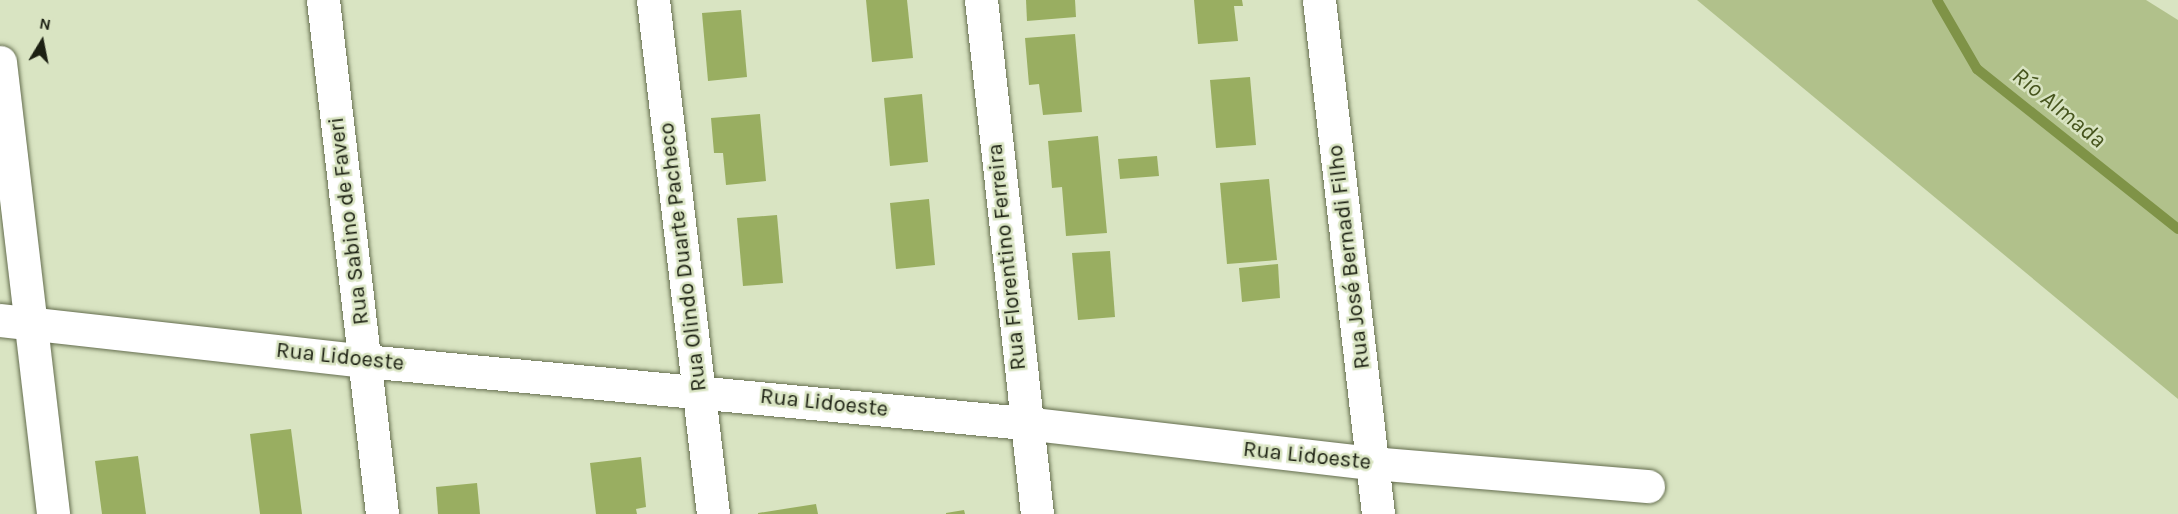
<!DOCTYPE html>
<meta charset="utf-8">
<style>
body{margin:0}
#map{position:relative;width:2178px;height:514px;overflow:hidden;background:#d9e4c2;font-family:Karla,sans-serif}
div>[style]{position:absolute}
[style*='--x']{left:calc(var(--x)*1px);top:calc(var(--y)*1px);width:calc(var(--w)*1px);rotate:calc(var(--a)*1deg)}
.green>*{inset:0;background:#b1c18b}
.stream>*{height:10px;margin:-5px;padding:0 5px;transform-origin:5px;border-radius:5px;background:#7f9347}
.building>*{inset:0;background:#99ae61}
.roads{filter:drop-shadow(0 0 2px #656e4f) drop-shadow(0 0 2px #656e4f)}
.minor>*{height:33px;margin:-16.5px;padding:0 16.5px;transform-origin:16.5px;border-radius:16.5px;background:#fff}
span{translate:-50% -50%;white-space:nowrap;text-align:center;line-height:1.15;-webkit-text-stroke:5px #d9e4c2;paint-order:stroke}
.street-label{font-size:22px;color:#1c2013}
.water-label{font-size:24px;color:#46541d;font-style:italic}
.north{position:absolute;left:12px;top:12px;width:60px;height:60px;-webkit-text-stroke:4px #d9e4c2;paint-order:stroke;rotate:10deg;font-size:16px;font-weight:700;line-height:24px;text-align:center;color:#1c2013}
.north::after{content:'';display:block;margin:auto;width:21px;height:27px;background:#1c2013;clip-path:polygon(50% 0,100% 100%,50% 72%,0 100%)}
</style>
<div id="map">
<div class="green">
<div style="clip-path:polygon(1697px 0,2146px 0,2178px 20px,2178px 399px)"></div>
</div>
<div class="stream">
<div style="--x:1937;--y:0;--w:80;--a:59.9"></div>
<div style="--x:1977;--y:69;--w:257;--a:38.5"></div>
</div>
<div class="building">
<div style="clip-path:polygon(866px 0,907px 0,913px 58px,872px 62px)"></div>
<div style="clip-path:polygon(1026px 0,1075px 0,1076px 17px,1027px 21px)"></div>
<div style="clip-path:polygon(1194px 0,1242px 0,1243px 6px,1234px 6px,1238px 41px,1198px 44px)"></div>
<div style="clip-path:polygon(741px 10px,747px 77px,708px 81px,702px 13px)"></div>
<div style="clip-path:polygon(1075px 34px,1082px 112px,1043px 115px,1039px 84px,1029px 85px,1025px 38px)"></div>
<div style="clip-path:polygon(1250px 77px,1256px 145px,1216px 148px,1210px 80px)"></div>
<div style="clip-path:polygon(922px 94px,928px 162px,890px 166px,884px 98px)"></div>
<div style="clip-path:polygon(760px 114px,766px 181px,726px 185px,723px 153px,714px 153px,711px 118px)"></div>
<div style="clip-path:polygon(1098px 136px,1107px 233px,1066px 236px,1062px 187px,1052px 188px,1048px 141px)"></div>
<div style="clip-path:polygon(1157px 156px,1159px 176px,1120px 179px,1118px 159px)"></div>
<div style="clip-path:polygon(1269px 179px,1277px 260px,1227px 264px,1220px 183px)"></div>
<div style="clip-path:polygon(929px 199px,935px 265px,896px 269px,890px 203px)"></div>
<div style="clip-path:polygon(777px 215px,783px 283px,743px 286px,737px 218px)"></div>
<div style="clip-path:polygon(1110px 251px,1115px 317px,1078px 320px,1072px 253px)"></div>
<div style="clip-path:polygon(1278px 264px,1280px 298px,1242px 302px,1239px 268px)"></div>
<div style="clip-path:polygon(291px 429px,302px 514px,260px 514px,250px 434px)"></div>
<div style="clip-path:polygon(138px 456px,146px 514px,102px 514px,95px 461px)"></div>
<div style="clip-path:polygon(641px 457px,646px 507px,636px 509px,637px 514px,596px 514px,590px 463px)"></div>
<div style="clip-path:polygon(477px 483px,480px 514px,438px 514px,436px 487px)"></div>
<div style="clip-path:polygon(816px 504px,818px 514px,758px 514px,758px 513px)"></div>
<div style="clip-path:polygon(964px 510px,965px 514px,946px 514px,946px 513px)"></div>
</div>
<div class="roads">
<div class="minor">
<div style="--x:323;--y:0;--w:517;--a:83.45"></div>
<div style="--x:653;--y:0;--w:517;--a:83.34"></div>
<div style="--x:981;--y:0;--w:517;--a:83.78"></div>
<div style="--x:1319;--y:0;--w:517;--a:83.45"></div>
<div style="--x:0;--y:62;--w:455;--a:83.3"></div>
<div style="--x:0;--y:320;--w:367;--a:6.4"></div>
<div style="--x:365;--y:361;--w:663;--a:5.37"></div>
<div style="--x:1025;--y:423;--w:349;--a:6.6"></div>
<div style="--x:1372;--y:463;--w:277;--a:4.8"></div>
</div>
</div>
<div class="street-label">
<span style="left:349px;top:221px;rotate:-97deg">Rua Sabino de Faveri</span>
<span style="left:683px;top:257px;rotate:-97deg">Rua Olindo Duarte Pacheco</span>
<span style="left:1007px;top:257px;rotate:-96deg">Rua Florentino Ferreira</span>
<span style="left:1349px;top:257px;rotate:-97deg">Rua José Bernadi Filho</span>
<span style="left:340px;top:357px;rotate:6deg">Rua Lidoeste</span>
<span style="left:824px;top:403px;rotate:6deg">Rua Lidoeste</span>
<span style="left:1307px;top:456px;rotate:6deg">Rua Lidoeste</span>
</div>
<div class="water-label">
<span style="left:2059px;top:108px;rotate:39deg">Río Almada</span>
</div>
<div class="north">N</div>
</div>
